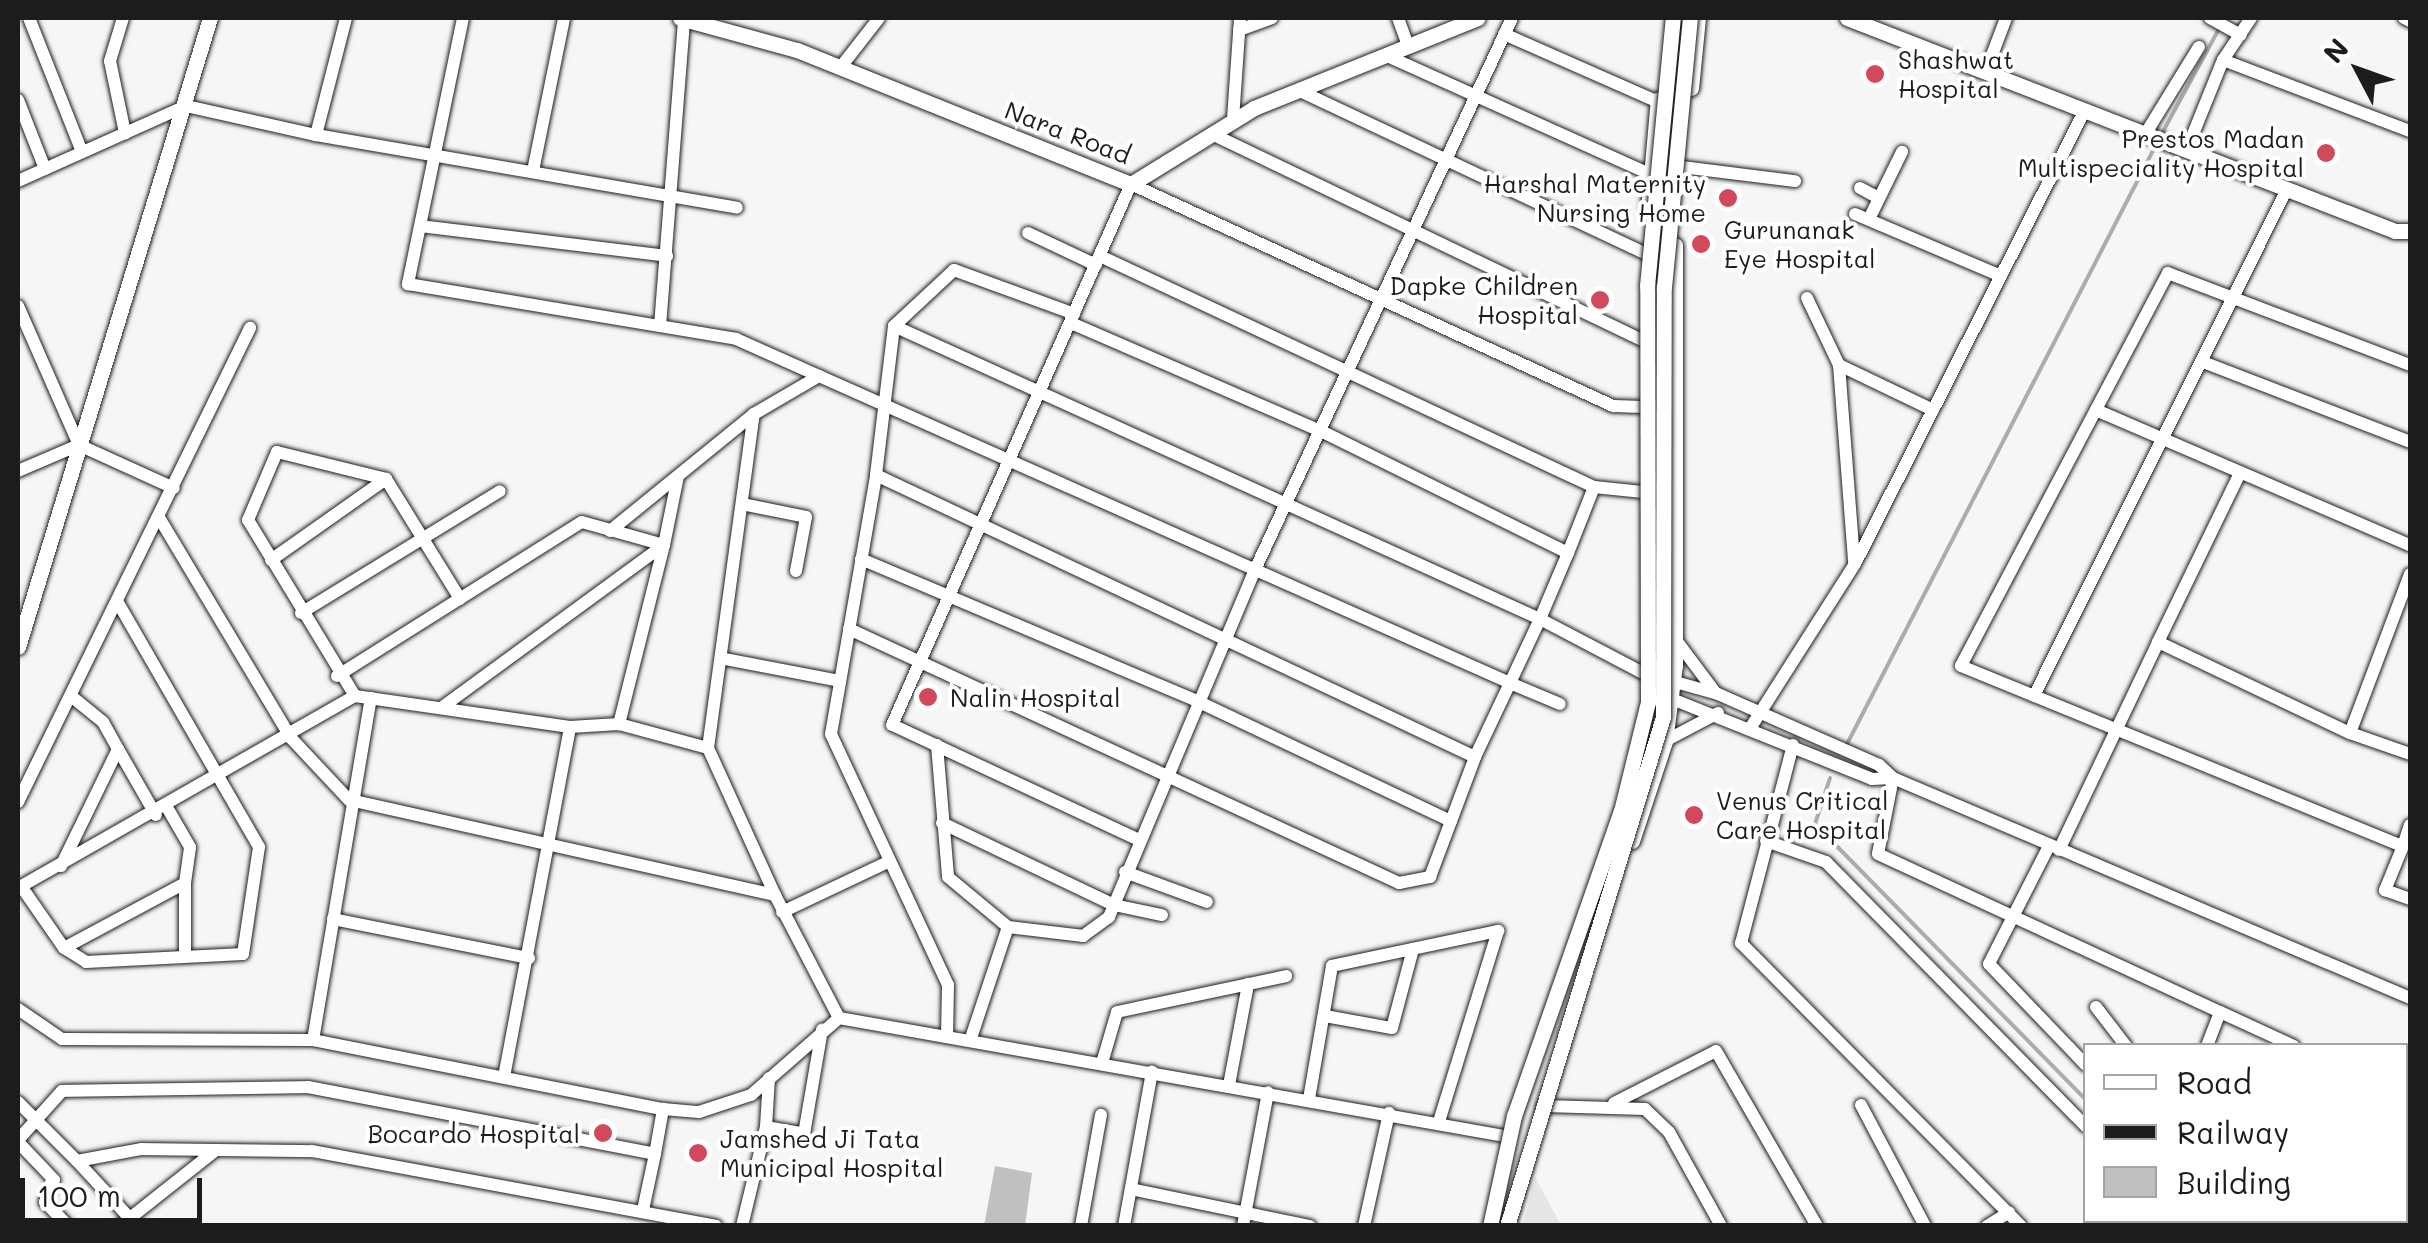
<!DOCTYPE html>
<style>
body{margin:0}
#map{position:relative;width:2428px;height:1243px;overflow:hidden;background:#f6f6f6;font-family:Mali,sans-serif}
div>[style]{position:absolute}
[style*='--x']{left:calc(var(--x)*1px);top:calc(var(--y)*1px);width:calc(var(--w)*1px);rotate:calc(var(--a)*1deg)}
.built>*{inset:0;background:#e6e6e6}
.stream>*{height:4px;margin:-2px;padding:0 2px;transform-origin:2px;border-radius:2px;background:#acacac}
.building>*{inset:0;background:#c0c0c0}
.roads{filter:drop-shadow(0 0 2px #1c1c1c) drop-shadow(0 0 2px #1c1c1c)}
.minor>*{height:12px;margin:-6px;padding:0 6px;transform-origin:6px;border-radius:6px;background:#fff}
.major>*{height:15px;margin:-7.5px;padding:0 7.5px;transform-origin:7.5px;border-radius:7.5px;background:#fff}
.rail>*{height:4px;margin-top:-2px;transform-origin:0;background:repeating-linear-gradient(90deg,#1c1c1c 0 15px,transparent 0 23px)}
.bridges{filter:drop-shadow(0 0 2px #1c1c1c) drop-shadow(0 0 2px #1c1c1c)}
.major-bridge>*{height:15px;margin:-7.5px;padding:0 7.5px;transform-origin:7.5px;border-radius:7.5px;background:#fff}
.dots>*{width:28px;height:28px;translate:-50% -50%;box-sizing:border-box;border:5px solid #fff;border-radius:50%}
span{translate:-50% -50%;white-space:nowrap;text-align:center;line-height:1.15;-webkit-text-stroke:8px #fff;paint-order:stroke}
.poi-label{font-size:25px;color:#1c1c1c}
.left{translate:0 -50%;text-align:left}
.right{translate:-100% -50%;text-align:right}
.street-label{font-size:25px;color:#1c1c1c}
.frame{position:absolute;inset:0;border:20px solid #1c1c1c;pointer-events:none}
.legend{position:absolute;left:2083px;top:1043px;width:325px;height:180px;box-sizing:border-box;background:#fff;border:2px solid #a4a4a4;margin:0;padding:12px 18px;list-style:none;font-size:30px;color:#1c1c1c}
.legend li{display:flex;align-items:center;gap:20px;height:50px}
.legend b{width:50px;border:2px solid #a4a4a4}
.north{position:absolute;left:2308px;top:20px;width:100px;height:100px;-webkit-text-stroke:8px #fff;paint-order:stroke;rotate:311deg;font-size:28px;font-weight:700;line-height:40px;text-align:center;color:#1c1c1c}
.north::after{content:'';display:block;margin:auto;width:35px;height:45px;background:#1c1c1c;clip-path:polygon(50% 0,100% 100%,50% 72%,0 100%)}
.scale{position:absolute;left:20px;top:1178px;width:182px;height:45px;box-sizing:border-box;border:5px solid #1c1c1c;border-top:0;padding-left:12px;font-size:30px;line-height:35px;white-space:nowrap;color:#1c1c1c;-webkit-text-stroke:8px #fff;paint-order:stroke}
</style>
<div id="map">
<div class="built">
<div style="clip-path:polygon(1535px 1177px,1561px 1225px,1523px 1225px)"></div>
</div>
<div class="stream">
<div style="--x:2160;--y:137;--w:136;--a:-61.4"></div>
<div style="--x:1846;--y:746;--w:676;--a:-62.72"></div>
<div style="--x:1830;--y:778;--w:48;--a:108.1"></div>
<div style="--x:1815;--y:824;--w:387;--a:45.5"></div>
<div style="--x:2165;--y:1220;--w:6;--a:81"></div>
</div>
<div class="building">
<div style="clip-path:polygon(995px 1166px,1032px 1173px,1025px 1226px,984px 1226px)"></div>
</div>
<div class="roads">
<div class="minor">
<div style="--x:29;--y:18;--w:144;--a:68.4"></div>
<div style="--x:123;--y:18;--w:45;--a:106.8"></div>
<div style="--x:110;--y:61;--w:74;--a:78.2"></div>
<div style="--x:463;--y:18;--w:272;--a:101.7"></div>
<div style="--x:408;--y:284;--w:333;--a:9.5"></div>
<div style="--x:736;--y:339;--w:91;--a:24"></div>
<div style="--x:1398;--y:18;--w:29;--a:70"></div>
<div style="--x:2210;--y:18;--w:35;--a:29"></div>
<div style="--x:2404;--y:18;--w:7;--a:27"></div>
<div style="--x:1239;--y:30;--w:35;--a:-20"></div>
<div style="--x:1504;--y:34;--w:168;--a:23.8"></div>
<div style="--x:1385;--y:55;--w:290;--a:24.2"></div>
<div style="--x:2223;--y:60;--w:200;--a:20.8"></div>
<div style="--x:840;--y:68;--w:63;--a:-52"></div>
<div style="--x:1986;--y:71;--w:57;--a:-69.3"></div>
<div style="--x:1298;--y:90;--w:383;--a:25.2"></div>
<div style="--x:18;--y:100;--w:74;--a:68.6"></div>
<div style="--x:1233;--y:119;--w:101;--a:-86"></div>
<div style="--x:2146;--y:133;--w:101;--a:-58.4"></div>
<div style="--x:1212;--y:134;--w:477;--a:25.6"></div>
<div style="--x:316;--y:135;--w:427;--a:9.8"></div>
<div style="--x:2187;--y:149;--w:96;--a:-68"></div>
<div style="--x:2223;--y:60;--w:50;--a:-56.3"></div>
<div style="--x:1682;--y:167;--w:114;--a:7.1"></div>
<div style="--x:533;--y:171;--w:156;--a:-78.5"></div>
<div style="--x:18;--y:181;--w:184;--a:-24.1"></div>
<div style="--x:186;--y:106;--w:133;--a:12.6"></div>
<div style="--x:316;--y:135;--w:121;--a:-75.6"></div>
<div style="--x:1860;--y:188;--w:21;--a:28"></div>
<div style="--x:1855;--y:214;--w:156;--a:23"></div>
<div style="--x:1869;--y:219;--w:75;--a:-63.8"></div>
<div style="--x:420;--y:226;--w:249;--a:6.9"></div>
<div style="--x:1028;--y:233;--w:75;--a:25.2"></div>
<div style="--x:1100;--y:256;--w:545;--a:25.06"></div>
<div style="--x:1594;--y:487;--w:49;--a:5.8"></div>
<div style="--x:1807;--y:298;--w:74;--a:64.5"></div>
<div style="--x:1839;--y:365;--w:198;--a:85.6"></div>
<div style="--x:18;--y:306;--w:152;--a:66.3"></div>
<div style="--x:79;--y:445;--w:104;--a:24.4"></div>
<div style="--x:1071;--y:323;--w:275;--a:23.4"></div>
<div style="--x:1323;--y:432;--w:273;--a:26.3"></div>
<div style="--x:1568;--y:553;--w:71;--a:-68.5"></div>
<div style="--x:660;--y:326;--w:308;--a:-85.5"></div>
<div style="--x:894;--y:326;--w:82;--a:-43"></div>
<div style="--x:954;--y:270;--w:128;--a:20.1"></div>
<div style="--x:2203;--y:362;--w:222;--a:21.1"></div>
<div style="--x:1839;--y:365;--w:104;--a:25.6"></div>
<div style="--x:2410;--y:365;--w:259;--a:-159.2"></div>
<div style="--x:2168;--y:273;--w:444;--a:117.8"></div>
<div style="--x:1961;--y:666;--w:477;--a:22.2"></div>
<div style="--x:2403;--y:846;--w:22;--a:-72"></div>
<div style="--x:2096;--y:410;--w:342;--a:23.3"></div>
<div style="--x:18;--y:471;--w:66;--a:-23.1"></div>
<div style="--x:2240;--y:473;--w:188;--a:115.9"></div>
<div style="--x:2158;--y:642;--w:212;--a:25.4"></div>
<div style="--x:2350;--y:733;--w:170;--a:-69.3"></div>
<div style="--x:876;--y:475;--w:150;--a:-83.1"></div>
<div style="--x:894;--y:326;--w:709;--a:24.4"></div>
<div style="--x:1540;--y:619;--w:72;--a:-67"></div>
<div style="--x:747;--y:505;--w:60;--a:11.5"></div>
<div style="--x:806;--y:517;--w:55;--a:100.5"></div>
<div style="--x:610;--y:531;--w:186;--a:-39.1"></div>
<div style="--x:861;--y:559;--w:365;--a:22.9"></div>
<div style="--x:1197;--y:701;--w:281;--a:25.3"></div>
<div style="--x:271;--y:560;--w:141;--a:-35.2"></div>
<div style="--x:301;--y:613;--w:233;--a:-31.5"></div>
<div style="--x:849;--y:629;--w:606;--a:24.79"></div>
<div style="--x:1399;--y:883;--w:32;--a:-11"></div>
<div style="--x:1430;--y:877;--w:128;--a:-69.4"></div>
<div style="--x:1676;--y:640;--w:65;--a:53.1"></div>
<div style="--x:725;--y:659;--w:117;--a:10.8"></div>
<div style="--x:337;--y:676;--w:289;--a:-32.2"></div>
<div style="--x:582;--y:522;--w:85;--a:15.7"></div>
<div style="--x:664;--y:545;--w:70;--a:-78.5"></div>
<div style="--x:1662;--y:695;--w:226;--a:21.8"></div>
<div style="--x:1872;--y:779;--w:21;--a:-3"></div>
<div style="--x:71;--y:696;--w:41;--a:39.1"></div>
<div style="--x:103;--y:722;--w:31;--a:61"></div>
<div style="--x:355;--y:696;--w:206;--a:-121.3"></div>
<div style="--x:248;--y:520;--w:74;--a:-66.9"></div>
<div style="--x:277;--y:452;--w:112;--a:13.9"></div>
<div style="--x:386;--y:479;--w:141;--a:58.3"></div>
<div style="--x:2034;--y:696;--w:567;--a:-63.48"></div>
<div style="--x:441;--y:708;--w:276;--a:-36.2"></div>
<div style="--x:664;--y:545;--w:185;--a:104.1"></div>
<div style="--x:1751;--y:727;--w:193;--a:-57.5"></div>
<div style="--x:1855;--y:564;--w:509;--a:-63.13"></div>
<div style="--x:2350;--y:733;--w:64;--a:19.3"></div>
<div style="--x:1665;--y:741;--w:60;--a:-27.8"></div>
<div style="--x:937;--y:745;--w:132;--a:85.2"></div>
<div style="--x:948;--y:877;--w:78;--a:39.8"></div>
<div style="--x:1793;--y:745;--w:205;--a:104.7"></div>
<div style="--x:1741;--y:943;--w:398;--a:45.3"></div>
<div style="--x:708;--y:748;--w:337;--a:-82.2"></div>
<div style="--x:754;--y:414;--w:75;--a:-30.3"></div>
<div style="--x:819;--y:376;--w:756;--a:23.95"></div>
<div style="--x:1510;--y:683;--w:71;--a:-64.9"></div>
<div style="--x:1540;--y:619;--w:116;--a:27.7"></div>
<div style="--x:1643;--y:673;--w:78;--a:15.6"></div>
<div style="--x:1718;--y:694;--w:176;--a:23.8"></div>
<div style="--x:1879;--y:765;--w:19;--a:43"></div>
<div style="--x:1893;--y:778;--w:562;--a:23.05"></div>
<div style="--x:1893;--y:778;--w:77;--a:101.2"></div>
<div style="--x:1878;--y:854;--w:377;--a:24.8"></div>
<div style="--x:18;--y:802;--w:528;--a:-63.92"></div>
<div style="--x:942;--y:823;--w:191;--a:25.5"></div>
<div style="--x:1114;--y:905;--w:49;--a:11.8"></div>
<div style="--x:1137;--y:839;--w:270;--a:-155"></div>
<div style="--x:892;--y:725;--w:591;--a:-66.17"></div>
<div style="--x:1131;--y:184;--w:531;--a:24.73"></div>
<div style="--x:1613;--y:406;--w:59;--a:1.9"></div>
<div style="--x:1766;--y:841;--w:64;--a:19.3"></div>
<div style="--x:1826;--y:862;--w:371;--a:45.5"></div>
<div style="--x:2049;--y:846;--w:132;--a:117"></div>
<div style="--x:1989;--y:964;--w:140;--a:46.2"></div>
<div style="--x:2403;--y:846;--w:48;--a:112.2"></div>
<div style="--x:2385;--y:890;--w:27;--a:20"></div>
<div style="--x:2059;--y:850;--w:230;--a:-64.5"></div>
<div style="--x:61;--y:866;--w:130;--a:-64"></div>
<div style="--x:118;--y:749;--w:76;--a:60.1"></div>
<div style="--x:1125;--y:872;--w:87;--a:20.1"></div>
<div style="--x:185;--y:883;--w:72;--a:90"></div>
<div style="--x:21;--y:886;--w:75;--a:55.3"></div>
<div style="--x:64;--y:948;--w:26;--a:32"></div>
<div style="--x:86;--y:962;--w:157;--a:-2.9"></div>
<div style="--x:243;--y:954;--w:108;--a:-81.5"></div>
<div style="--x:259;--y:847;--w:282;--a:-120"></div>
<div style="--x:18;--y:888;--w:388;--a:-29.7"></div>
<div style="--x:355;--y:696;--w:217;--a:8.2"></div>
<div style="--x:570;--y:727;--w:49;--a:-3.5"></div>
<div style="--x:619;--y:724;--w:92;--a:15.1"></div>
<div style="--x:708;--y:748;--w:162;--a:65.5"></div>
<div style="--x:782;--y:912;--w:119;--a:-25.3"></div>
<div style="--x:333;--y:919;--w:200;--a:11.3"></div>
<div style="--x:64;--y:948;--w:137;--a:-28.2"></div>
<div style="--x:185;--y:883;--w:36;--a:-82"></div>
<div style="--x:190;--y:847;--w:44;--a:-120.1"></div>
<div style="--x:2096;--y:1007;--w:49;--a:52.4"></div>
<div style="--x:18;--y:1009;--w:53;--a:34.3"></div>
<div style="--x:62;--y:1039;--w:251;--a:0.2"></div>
<div style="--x:313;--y:1040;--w:347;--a:-80.4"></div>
<div style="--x:1325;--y:1016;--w:68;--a:10.2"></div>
<div style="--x:1392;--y:1028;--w:82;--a:-75.1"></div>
<div style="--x:839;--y:1018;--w:675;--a:10.06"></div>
<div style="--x:947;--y:1037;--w:52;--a:-88.9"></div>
<div style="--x:948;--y:985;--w:277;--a:-115"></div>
<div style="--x:831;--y:734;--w:263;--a:-80.1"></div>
<div style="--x:876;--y:475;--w:662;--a:25.21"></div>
<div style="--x:1475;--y:757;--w:82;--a:-64.7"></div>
<div style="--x:1510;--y:683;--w:54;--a:22.8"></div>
<div style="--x:313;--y:1040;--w:357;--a:11.2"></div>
<div style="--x:970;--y:1041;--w:120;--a:-71.6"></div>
<div style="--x:1008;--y:927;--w:76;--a:6.8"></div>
<div style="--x:1083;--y:936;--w:32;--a:-36"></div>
<div style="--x:1109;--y:917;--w:372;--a:-67.2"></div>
<div style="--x:1253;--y:574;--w:613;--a:-65.02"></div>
<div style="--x:2207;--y:1046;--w:36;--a:-69"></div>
<div style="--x:2220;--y:1012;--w:81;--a:24.7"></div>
<div style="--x:1102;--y:1063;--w:53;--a:-73.6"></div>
<div style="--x:1117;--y:1012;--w:173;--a:-12"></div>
<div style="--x:504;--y:1077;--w:356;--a:-79.3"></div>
<div style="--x:769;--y:1078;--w:49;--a:93.5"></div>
<div style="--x:766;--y:1127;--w:39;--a:10"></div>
<div style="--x:804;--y:1134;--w:106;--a:-80.2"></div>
<div style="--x:1229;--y:1085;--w:103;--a:-79.3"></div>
<div style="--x:2406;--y:1096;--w:5;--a:37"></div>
<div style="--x:1309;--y:1099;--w:135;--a:-80.2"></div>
<div style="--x:1332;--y:966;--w:170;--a:-11.9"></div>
<div style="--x:1498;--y:931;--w:200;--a:107.2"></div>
<div style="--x:18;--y:1102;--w:83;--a:45"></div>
<div style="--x:77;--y:1161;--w:66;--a:-10.5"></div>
<div style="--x:142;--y:1149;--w:170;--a:0.7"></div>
<div style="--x:312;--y:1151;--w:411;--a:10.5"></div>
<div style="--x:1614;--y:1103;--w:114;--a:-27"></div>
<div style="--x:1716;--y:1051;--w:202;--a:60"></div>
<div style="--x:1861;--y:1105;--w:137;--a:62.1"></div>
<div style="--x:1544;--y:1106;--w:101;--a:1.7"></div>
<div style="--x:1645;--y:1109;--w:33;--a:44"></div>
<div style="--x:1669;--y:1132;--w:107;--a:61"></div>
<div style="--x:18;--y:1140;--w:66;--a:-48.1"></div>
<div style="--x:62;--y:1091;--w:246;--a:-0.9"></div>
<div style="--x:308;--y:1087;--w:353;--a:10.9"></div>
<div style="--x:655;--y:1154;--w:46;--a:-79.9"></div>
<div style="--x:663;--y:1109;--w:36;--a:5"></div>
<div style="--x:699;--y:1112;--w:55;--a:-18.1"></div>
<div style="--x:751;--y:1095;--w:117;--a:-41.2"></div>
<div style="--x:839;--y:1018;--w:139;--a:-117.5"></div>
<div style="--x:775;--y:895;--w:436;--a:-167.4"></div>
<div style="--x:349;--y:800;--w:85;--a:-133.1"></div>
<div style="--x:291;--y:738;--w:255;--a:-120.9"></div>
<div style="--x:2406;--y:1141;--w:4;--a:-27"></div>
<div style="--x:18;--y:1142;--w:52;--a:46.5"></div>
<div style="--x:54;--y:1180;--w:24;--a:112"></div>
<div style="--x:45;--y:1202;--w:33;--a:46"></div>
<div style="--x:77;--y:1161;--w:88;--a:47.3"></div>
<div style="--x:1131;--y:1189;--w:183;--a:11.7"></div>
<div style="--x:643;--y:1210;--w:57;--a:-77.9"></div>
<div style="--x:2151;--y:1220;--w:6;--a:72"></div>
<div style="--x:2188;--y:1220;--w:6;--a:81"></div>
<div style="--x:120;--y:1226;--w:122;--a:-38.4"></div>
<div style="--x:742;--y:1226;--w:102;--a:-76.4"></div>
<div style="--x:1081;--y:1226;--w:113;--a:-79.8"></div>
<div style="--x:1124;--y:1226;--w:157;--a:-79.7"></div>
<div style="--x:1243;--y:1226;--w:136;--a:-79.4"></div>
<div style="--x:1364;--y:1226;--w:116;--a:-77.5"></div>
<div style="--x:1987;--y:1226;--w:26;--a:-32"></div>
</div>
<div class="major">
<div style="--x:680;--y:18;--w:121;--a:15.3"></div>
<div style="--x:797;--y:50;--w:360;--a:21.9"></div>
<div style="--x:1131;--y:184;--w:145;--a:-31.7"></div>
<div style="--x:1254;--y:108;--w:241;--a:-21.9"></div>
<div style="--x:1847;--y:18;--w:588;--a:21.24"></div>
<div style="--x:2395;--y:231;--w:15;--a:0"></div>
<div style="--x:1691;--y:88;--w:70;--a:-84.3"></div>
<div style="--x:1648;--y:210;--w:111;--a:-84.9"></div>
<div style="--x:18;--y:647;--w:658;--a:-73.03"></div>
<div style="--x:1632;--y:841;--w:105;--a:-71.7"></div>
<div style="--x:1665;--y:741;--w:77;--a:-82.5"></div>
<div style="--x:1675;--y:665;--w:420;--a:-90"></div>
</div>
</div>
<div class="rail">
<div style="--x:1494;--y:1226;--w:115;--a:-76.9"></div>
<div style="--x:1520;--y:1114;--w:373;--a:-70.9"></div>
<div style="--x:1642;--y:762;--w:69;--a:-81.6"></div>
<div style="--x:1652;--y:694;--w:418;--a:-90.1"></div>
<div style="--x:1651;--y:276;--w:259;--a:-84.2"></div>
</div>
<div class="bridges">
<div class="major-bridge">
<div style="--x:1490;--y:1226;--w:113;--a:-77.7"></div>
<div style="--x:1514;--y:1116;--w:323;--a:-70.7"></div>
<div style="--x:1621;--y:811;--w:112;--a:-76.1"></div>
<div style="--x:1648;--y:702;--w:416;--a:-90.1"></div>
<div style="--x:1647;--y:286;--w:269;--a:-84.5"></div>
<div style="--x:1507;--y:1226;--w:532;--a:-72.96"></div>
<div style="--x:1663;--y:717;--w:430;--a:-89.9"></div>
<div style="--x:1664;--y:287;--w:270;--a:-84.5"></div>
</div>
</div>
<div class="dots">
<div style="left:1875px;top:74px;background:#d1495b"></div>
<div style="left:2326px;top:153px;background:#d1495b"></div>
<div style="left:1728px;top:198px;background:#d1495b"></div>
<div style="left:1701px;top:244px;background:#d1495b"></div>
<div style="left:1600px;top:300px;background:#d1495b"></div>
<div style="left:928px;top:697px;background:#d1495b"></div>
<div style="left:1694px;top:815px;background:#d1495b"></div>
<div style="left:603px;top:1133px;background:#d1495b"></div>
<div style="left:698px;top:1153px;background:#d1495b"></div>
</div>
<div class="poi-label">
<span class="left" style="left:1898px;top:74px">Shashwat<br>Hospital</span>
<span class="right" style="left:2304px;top:153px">Prestos Madan<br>Multispeciality Hospital</span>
<span class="right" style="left:1706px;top:198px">Harshal Maternity<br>Nursing Home</span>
<span class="left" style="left:1724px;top:244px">Gurunanak<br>Eye Hospital</span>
<span class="right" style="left:1578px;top:300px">Dapke Children<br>Hospital</span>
<span class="left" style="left:950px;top:697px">Nalin Hospital</span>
<span class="left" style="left:1716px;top:815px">Venus Critical<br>Care Hospital</span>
<span class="right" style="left:580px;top:1133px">Bocardo Hospital</span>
<span class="left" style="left:720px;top:1153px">Jamshed Ji Tata<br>Municipal Hospital</span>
</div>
<div class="street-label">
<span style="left:1068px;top:132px;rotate:21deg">Nara Road</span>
</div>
<div class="frame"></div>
<ul class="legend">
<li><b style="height:12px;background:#fff"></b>Road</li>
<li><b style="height:12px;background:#1c1c1c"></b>Railway</li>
<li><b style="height:28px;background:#c0c0c0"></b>Building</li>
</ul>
<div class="north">N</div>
<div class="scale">100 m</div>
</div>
